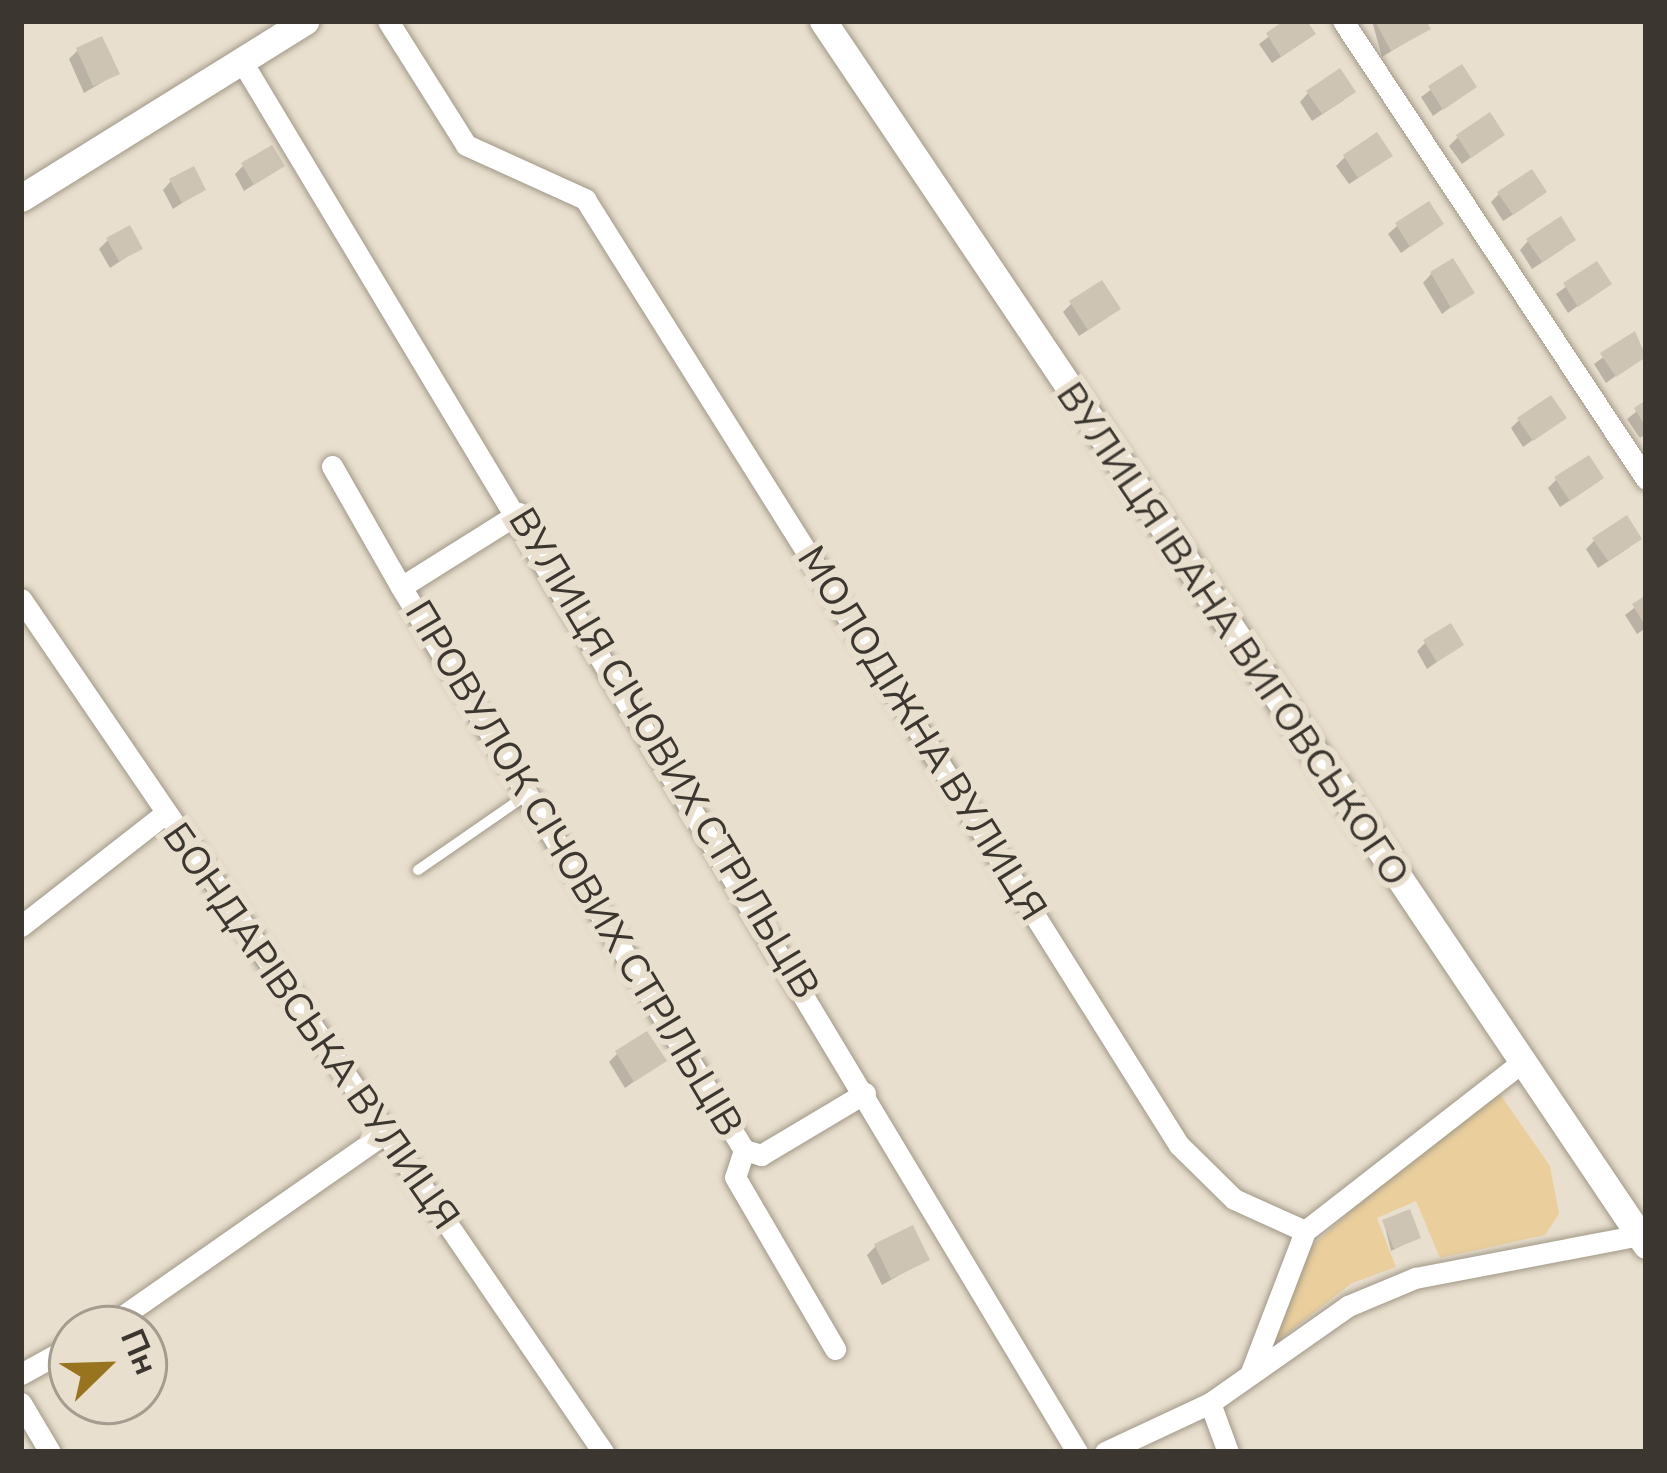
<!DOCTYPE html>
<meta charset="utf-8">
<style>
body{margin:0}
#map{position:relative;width:1667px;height:1473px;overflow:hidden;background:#e9dfce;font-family:"Nunito Sans",sans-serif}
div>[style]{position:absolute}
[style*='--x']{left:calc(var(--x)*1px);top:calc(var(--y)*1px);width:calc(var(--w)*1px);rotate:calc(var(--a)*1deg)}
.green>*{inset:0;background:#eacf9d}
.shadow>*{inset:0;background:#0003}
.building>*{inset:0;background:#cdc4b3}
.roads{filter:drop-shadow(0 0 3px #a09887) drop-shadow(0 0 3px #a09887)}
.service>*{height:10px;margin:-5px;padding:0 5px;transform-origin:5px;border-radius:5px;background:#fff}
.minor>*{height:21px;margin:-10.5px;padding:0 10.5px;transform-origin:10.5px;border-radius:10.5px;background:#fff}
.tertiary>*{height:27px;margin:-13.5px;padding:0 13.5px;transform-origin:13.5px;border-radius:13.5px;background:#fff}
span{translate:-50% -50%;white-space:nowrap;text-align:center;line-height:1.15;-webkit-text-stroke:12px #e9dfce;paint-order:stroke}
.street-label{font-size:39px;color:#3b3730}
.frame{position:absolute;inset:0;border:24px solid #3b3730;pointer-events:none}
.north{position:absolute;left:48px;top:1305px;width:120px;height:120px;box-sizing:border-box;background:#e9dfce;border:3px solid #a39c8f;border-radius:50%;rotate:67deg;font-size:33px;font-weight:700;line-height:48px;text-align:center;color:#3b3730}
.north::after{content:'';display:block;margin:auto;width:42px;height:54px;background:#99741f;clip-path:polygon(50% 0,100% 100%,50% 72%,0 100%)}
</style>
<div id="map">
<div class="green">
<div style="clip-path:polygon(1500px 1094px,1550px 1166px,1559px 1214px,1545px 1235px,1440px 1258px,1416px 1201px,1377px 1218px,1396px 1267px,1352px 1283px,1267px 1349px,1300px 1257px,1445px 1126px)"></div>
</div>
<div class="shadow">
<div style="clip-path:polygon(1290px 21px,1303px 21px,1303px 42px,1272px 63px,1259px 44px)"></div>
<div style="clip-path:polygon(1372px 21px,1423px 21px,1427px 29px,1382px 57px)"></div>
<div style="clip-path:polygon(78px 50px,116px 74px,84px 93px,69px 59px)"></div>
<div style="clip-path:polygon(1461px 68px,1473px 87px,1433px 116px,1421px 97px)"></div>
<div style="clip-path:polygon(1308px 93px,1344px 100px,1312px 121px,1300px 102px)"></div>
<div style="clip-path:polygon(1502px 135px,1462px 164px,1449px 146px,1458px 137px)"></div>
<div style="clip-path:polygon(1345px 157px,1380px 164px,1349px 184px,1336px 166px)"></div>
<div style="clip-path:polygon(243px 166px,281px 166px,244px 191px,235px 174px)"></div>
<div style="clip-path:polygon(171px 181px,203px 189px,173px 209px,163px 190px)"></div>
<div style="clip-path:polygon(1499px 194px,1535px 200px,1503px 221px,1491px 202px)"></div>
<div style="clip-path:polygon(1441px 224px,1401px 253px,1388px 234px,1397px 226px)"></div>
<div style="clip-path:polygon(108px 240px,140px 248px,110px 268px,99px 249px)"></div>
<div style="clip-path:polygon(1528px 241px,1564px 248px,1532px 269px,1520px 250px)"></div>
<div style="clip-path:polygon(1596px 265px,1608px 284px,1568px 313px,1556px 294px)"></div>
<div style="clip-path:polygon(1431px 274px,1471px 292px,1442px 314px,1423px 283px)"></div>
<div style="clip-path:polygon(1071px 304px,1108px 317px,1079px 336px,1063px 312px)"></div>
<div style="clip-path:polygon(1634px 335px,1646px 354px,1606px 383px,1594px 364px)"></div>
<div style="clip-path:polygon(1646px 404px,1646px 434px,1640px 438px,1627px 419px)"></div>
<div style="clip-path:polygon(1563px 418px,1523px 447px,1511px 428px,1519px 420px)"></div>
<div style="clip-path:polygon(1556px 480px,1592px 486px,1560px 507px,1548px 488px)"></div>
<div style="clip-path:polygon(1594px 541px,1630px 547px,1598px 568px,1586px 549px)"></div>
<div style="clip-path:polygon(1646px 599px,1646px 628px,1637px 634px,1625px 615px)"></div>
<div style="clip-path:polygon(1425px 643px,1461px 645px,1427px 669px,1417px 651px)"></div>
<div style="clip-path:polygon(617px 1054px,663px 1061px,625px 1088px,609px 1062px)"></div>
<div style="clip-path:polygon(1384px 1223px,1418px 1237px,1391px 1251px)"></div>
<div style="clip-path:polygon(876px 1246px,926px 1260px,882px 1285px,867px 1255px)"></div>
</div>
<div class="building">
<div style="clip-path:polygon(1284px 21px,1307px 21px,1316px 34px,1281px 57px,1266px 33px)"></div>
<div style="clip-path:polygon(1375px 21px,1426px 21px,1431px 29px,1391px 51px)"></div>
<div style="clip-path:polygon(102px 36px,120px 74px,93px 86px,76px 48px)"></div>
<div style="clip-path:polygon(1462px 64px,1477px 87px,1443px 110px,1428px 86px)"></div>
<div style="clip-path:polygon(1340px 68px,1356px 92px,1322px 114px,1306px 91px)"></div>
<div style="clip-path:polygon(1490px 112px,1505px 135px,1471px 158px,1456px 135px)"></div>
<div style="clip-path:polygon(1377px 132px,1393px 156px,1358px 178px,1343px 155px)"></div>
<div style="clip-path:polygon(272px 145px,285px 166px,254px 185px,241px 163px)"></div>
<div style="clip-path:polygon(194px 166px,206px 190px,182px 203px,169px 179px)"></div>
<div style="clip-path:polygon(1532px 169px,1547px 192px,1513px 215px,1497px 192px)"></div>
<div style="clip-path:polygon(1429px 201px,1444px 224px,1410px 247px,1395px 223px)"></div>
<div style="clip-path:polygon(1561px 216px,1576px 240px,1542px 262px,1526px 239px)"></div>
<div style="clip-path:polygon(130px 225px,143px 249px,119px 261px,106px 238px)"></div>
<div style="clip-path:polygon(1453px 258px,1475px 293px,1451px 308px,1430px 272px)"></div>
<div style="clip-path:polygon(1597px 261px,1612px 284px,1578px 307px,1563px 283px)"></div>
<div style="clip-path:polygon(1102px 280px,1121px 309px,1088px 330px,1069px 301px)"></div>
<div style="clip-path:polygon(1635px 331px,1646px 357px,1616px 377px,1600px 353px)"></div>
<div style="clip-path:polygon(1551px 395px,1567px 418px,1533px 441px,1517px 418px)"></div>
<div style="clip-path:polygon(1646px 400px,1646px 427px,1634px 408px)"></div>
<div style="clip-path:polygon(1589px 455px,1604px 478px,1570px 501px,1554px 477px)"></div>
<div style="clip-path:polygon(1627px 515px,1642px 539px,1608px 561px,1592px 538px)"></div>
<div style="clip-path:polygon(1646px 595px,1646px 627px,1632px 604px)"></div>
<div style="clip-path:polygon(1451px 623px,1464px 645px,1437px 662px,1423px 640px)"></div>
<div style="clip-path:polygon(647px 1031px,667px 1061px,634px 1082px,615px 1051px)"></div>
<div style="clip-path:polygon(1410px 1209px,1421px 1238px,1394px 1249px,1382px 1220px)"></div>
<div style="clip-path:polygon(913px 1225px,930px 1260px,891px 1279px,874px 1244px)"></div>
</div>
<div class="roads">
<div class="service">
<div style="--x:418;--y:870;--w:135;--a:-34.7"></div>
</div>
<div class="minor">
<div style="--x:388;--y:21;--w:146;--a:57.8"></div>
<div style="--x:466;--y:145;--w:131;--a:24.4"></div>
<div style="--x:585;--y:199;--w:1117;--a:57.88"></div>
<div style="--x:1179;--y:1145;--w:77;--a:44.5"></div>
<div style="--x:1234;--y:1199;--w:78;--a:24.3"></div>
<div style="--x:1343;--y:21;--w:549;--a:56.51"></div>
<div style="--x:241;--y:60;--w:1624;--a:59.01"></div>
<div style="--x:332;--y:466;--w:139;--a:60.3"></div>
<div style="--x:519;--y:513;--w:139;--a:147.9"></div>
<div style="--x:401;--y:587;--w:659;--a:58.65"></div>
<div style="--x:744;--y:1150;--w:18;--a:16"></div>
<div style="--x:761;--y:1155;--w:121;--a:-30.8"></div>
<div style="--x:21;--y:599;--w:1033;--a:55.69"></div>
<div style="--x:21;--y:926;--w:180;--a:-38"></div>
<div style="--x:744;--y:1150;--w:28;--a:108"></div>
<div style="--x:735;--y:1177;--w:199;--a:59.8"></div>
<div style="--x:104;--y:1329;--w:341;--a:-34.9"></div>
<div style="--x:1251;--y:1372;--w:151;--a:-69"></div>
<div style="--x:1305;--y:1231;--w:270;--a:-37.9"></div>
<div style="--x:21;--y:1374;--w:58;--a:-28.8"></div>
<div style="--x:21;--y:1403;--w:57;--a:59.4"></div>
<div style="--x:1210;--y:1403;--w:52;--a:69.8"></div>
<div style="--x:1105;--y:1452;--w:116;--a:-25"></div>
<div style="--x:1210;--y:1403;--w:169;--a:-35.1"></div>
<div style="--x:1348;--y:1306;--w:73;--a:-22.7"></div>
<div style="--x:1415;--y:1278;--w:224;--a:-10.8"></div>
</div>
<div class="tertiary">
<div style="--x:823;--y:21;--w:1475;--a:56.08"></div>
<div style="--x:21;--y:198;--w:335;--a:-31.9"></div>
</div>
</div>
<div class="street-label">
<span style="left:1232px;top:635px;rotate:56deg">ВУЛИЦЯ ІВАНА ВИГОВСЬКОГО</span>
<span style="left:921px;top:734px;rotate:58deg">МОЛОДІЖНА ВУЛИЦЯ</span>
<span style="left:663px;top:754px;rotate:59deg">ВУЛИЦЯ СІЧОВИХ СТРІЛЬЦІВ</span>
<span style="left:573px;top:869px;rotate:59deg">ПРОВУЛОК СІЧОВИХ СТРІЛЬЦІВ</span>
<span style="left:310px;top:1027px;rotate:55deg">БОНДАРІВСЬКА ВУЛИЦЯ</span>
</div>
<div class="frame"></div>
<div class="north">Пн</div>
</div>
